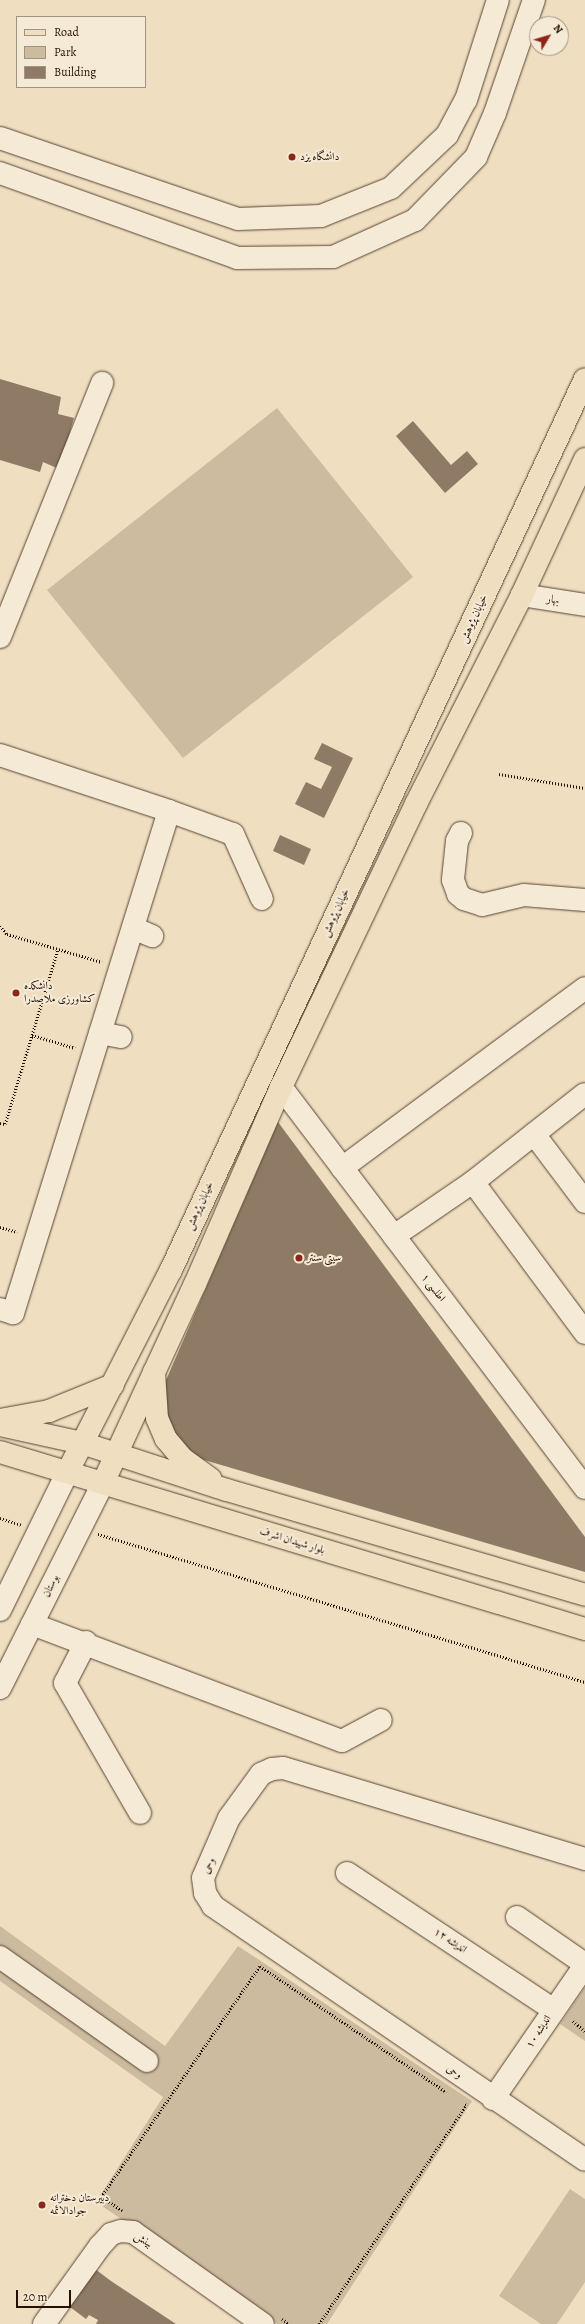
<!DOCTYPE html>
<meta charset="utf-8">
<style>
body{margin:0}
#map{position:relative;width:585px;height:2324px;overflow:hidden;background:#efdec0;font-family:Alegreya,Amiri,serif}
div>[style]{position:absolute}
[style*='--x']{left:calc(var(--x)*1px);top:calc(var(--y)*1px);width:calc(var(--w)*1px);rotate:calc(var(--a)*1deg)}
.green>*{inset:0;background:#cdbba0}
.building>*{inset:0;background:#8f7b65}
.path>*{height:2.5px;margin-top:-1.25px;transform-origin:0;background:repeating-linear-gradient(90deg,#260f02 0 1px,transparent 0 3px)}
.roads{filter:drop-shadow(0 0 1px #584332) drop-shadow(0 0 1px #584332)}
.minor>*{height:22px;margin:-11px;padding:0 11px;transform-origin:11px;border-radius:11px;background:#f5ead6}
.major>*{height:22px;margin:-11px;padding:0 11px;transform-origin:11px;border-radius:11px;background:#efdec0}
.dots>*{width:11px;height:11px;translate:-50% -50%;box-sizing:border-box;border:2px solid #f5ead6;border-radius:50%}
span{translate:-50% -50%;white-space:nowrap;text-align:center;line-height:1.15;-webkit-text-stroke:4px #f5ead6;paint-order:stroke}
.poi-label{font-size:11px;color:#260f02}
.left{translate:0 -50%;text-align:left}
.street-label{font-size:11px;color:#260f02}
.legend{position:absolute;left:16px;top:16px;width:130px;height:72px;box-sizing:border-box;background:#f5ead6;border:1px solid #a29281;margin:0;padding:5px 7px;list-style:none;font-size:12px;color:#260f02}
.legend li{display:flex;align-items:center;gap:8px;height:20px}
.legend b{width:20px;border:1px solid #a29281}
.north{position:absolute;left:529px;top:16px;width:40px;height:40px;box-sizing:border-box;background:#f5ead6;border:1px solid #a29281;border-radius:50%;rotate:52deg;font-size:11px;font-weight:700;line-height:16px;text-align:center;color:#260f02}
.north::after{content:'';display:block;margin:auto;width:14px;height:18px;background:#8f2418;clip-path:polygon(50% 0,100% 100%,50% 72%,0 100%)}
.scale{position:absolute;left:16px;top:2290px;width:55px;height:18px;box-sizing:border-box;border:2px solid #260f02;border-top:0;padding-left:5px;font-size:12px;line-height:14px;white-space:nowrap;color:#260f02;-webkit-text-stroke:3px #f5ead6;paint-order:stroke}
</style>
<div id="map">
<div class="green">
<div style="clip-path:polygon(277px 408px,413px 577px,183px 758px,47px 590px)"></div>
<div style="clip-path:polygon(0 1926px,165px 2046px,238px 1946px,472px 2101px,327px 2324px,277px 2324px,96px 2202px,163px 2097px,0 1981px)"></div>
<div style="clip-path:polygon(585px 1987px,585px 2041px,560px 2024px)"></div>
<div style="clip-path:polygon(570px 2189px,585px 2199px,585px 2282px,557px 2324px,541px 2324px,499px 2296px)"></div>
</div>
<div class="building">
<div style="clip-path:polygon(0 379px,61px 397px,58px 414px,74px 418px,59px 469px,43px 462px,40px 472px,0 460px)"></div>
<div style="clip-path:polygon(413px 421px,451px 465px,467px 451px,478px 464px,445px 493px,396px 436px)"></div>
<div style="clip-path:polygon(322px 743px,353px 758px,324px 818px,295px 804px,306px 782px,321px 789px,332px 767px,314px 759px)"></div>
<div style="clip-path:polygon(280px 835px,311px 849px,304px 865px,273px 851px)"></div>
<div style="clip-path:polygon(278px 1122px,585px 1537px,585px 1572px,177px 1452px,160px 1394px)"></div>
<div style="clip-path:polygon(95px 2269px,111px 2281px,176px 2324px,96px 2324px,98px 2320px,89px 2315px,86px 2319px,70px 2307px)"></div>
</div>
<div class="path">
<div style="--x:499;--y:774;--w:87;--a:9.2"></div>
<div style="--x:0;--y:926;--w:11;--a:49"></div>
<div style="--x:7;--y:934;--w:99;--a:16.4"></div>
<div style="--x:32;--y:1035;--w:45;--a:16.8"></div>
<div style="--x:0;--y:1123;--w:5;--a:11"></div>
<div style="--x:5;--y:1124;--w:183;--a:-73.2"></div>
<div style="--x:0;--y:1227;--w:18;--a:16"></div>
<div style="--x:0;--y:1518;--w:22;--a:18"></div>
<div style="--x:98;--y:1534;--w:509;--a:16.9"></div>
<div style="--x:573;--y:2021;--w:16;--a:40"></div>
<div style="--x:122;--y:2211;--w:25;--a:-146"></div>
<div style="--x:101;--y:2197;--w:280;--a:-55.5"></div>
<div style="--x:260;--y:1966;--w:225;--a:34.1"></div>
<div style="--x:282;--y:2319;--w:9;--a:32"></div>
<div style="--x:319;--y:2324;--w:264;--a:-56.1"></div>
<div style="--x:466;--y:2105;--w:2;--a:-153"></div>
</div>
<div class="roads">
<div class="minor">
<div style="--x:0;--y:138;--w:251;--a:18.8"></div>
<div style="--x:238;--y:219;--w:83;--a:-2.1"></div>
<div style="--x:321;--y:216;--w:75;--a:-21.8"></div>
<div style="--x:391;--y:188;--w:77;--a:-43.4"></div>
<div style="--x:447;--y:135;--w:40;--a:-62"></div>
<div style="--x:466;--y:100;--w:105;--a:-72.3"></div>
<div style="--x:0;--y:173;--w:252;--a:19.7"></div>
<div style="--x:237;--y:258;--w:96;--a:-0.6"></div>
<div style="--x:333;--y:257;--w:90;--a:-24.3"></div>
<div style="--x:415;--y:220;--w:88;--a:-45.9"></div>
<div style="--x:476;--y:157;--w:48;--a:-66.6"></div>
<div style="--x:495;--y:113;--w:120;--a:-71"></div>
<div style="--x:522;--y:595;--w:64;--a:9"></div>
<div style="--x:0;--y:637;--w:274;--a:-68.1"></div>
<div style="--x:0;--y:755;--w:178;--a:18.3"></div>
<div style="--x:169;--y:811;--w:526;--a:107.26"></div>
<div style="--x:13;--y:1313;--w:14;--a:-163"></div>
<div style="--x:169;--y:811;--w:68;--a:19.8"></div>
<div style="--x:233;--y:834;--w:71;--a:66"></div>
<div style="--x:461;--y:833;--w:9;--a:117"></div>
<div style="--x:457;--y:841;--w:39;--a:96"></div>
<div style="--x:453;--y:880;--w:15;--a:70"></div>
<div style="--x:458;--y:894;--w:8;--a:40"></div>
<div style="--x:464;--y:899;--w:19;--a:18"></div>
<div style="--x:482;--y:905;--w:43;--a:-13.4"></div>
<div style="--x:524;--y:895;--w:61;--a:4.7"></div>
<div style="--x:133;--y:928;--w:21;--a:23"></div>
<div style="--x:100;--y:1033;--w:21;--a:11"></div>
<div style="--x:281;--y:1087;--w:503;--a:52.83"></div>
<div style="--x:534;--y:1134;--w:85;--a:53.1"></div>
<div style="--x:342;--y:1168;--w:302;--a:-36.5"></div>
<div style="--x:473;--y:1182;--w:188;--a:53.4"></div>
<div style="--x:394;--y:1236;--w:96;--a:-34.4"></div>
<div style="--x:473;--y:1182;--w:142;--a:-38.2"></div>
<div style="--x:0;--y:1610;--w:155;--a:-63.9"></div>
<div style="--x:32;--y:1624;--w:331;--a:20.7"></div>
<div style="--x:342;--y:1741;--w:44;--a:-28.3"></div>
<div style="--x:86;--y:1642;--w:46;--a:117.1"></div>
<div style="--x:65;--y:1683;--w:150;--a:60"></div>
<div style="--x:0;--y:1688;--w:229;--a:-63.3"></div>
<div style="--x:585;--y:1859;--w:315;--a:-163.2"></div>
<div style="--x:283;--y:1768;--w:11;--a:175"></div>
<div style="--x:272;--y:1769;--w:12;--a:156"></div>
<div style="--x:261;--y:1774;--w:54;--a:126"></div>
<div style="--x:229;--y:1818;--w:65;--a:113.4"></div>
<div style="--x:203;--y:1878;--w:15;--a:82"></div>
<div style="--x:205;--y:1893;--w:15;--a:58"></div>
<div style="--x:213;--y:1906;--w:450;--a:34.3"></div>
<div style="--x:347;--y:1873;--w:248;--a:33.5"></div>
<div style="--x:517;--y:1917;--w:83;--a:34.7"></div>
<div style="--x:0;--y:1957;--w:180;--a:35.3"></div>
<div style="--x:493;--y:2099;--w:163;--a:-55.5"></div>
<div style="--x:44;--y:2324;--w:96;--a:-54.3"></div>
<div style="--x:100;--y:2246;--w:16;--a:-47"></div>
<div style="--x:111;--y:2234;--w:10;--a:-17"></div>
<div style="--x:121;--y:2231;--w:12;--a:5"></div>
<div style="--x:133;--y:2232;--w:159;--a:35.3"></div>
</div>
<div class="major">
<div style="--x:154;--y:1372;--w:46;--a:86.3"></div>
<div style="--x:157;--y:1418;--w:23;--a:67"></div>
<div style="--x:166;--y:1439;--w:26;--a:50"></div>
<div style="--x:183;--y:1459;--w:34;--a:36"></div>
<div style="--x:0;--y:1420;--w:50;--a:-10.4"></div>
<div style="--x:49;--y:1411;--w:69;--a:-22.1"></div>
<div style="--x:0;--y:1425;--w:84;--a:12.4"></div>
<div style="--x:82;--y:1443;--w:152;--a:18"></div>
<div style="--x:227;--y:1490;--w:373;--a:16.3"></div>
<div style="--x:0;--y:1452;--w:611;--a:16.83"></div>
<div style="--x:68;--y:1471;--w:226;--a:-62.9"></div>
<div style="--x:171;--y:1270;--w:982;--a:-65.08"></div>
<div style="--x:103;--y:1483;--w:219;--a:-65.2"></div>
<div style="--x:195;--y:1284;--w:215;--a:-66.4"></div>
<div style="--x:281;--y:1087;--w:314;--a:-64.5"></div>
<div style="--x:416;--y:804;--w:234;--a:-63.1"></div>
<div style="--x:522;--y:595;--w:150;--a:-65.1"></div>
</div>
</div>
<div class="dots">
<div style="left:292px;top:157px;background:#8f2418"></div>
<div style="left:16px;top:993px;background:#8f2418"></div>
<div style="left:299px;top:1258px;background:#8f2418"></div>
<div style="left:42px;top:2205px;background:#8f2418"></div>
</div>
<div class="poi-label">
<span class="left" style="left:300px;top:157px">دانشگاه یزد</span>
<span class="left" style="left:24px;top:993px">دانشکده<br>کشاورزی ملاصدرا</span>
<span class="left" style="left:307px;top:1258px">سیتی سنتر</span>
<span class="left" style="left:50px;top:2205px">دبیرستان دخترانه<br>جوادالائمه</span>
</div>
<div class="street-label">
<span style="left:553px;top:600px;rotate:9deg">بهار</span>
<span style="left:474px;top:619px;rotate:-65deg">خیابان پژوهش</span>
<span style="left:336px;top:913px;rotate:-65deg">خیابان پژوهش</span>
<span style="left:200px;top:1206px;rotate:-65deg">خیابان پژوهش</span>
<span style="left:433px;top:1288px;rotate:53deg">اطلسی ۱</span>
<span style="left:292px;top:1541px;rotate:17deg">بلوار شهیدان اشرف</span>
<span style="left:51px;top:1586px;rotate:-63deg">بوستان</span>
<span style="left:209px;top:1866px;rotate:-68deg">وحی</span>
<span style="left:450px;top:1941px;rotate:33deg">اندیشه ۱۲</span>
<span style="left:539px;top:2032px;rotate:-56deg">اندیشه ۱۰</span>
<span style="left:454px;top:2072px;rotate:34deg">وحی</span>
<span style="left:143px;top:2240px;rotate:32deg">بینش</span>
</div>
<ul class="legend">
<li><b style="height:5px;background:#efdec0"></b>Road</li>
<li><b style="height:11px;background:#cdbba0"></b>Park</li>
<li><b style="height:11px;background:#8f7b65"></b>Building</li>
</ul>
<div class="north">N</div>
<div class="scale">20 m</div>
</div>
